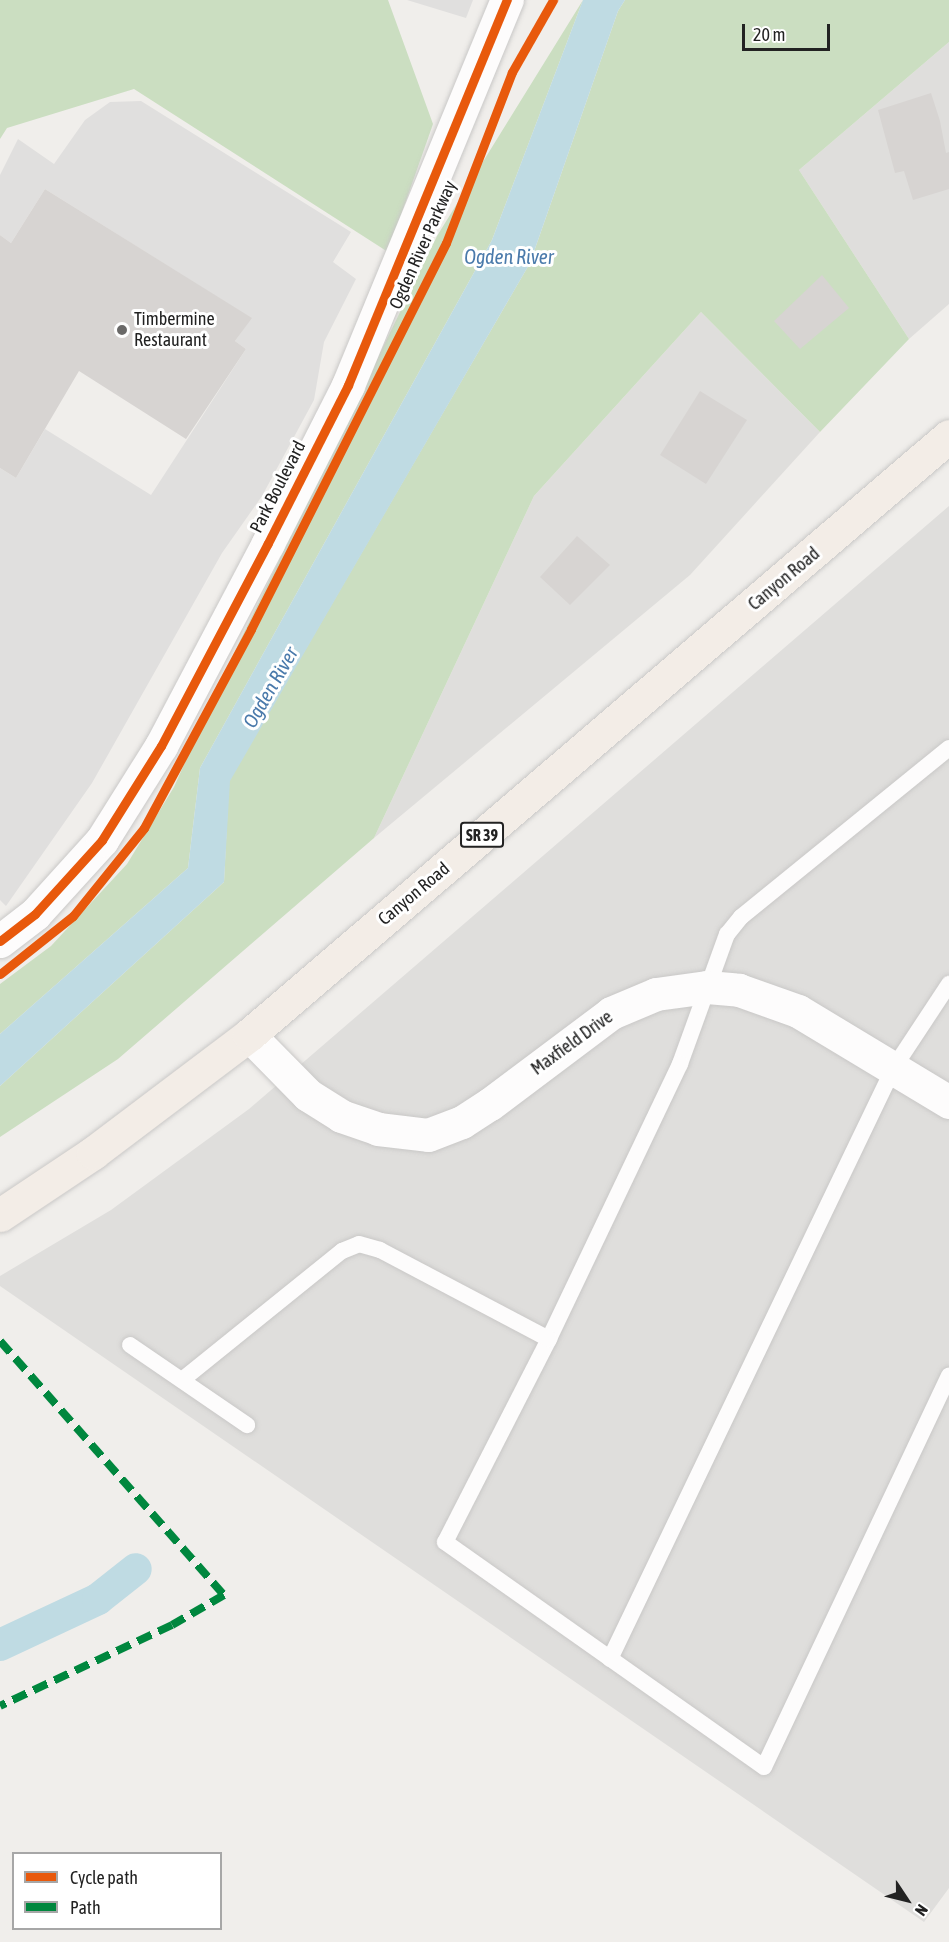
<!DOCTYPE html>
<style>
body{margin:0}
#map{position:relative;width:949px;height:1942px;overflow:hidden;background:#f0eeeb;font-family:"Asap Condensed",sans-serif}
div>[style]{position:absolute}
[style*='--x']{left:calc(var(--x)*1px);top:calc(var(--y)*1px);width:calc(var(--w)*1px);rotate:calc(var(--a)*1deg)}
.residential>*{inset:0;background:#dfdedc}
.forest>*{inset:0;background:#cbdec1}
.parking>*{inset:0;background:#e0dfde}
.water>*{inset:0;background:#bfdbe3}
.canal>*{height:32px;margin:-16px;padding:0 16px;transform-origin:16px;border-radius:16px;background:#bfdbe3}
.building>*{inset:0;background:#d7d4d2}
.roads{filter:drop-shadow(0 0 2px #c9c8c7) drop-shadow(0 0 2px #c9c8c7)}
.service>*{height:16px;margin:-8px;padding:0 8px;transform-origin:8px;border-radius:8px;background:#fdfcfc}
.minor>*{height:33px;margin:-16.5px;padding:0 16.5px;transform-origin:16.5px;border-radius:16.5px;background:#fdfcfc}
.primary>*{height:33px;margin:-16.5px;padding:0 16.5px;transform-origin:16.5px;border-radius:16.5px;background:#f3ede7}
.quiet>*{height:8px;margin-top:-4px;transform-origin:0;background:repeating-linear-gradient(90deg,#00873e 0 15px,transparent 0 23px)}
.cycleway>*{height:9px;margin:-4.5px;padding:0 4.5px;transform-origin:4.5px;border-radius:4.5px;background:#e8590c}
.dots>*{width:16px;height:16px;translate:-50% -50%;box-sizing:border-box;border:3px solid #fff;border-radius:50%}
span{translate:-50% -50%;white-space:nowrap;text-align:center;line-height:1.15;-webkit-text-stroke:6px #fff;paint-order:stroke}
.shield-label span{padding:2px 4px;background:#fff;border:2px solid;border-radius:4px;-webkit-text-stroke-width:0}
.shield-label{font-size:16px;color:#222;font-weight:700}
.street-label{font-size:18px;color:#222}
.poi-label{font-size:18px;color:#222}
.left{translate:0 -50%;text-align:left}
.water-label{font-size:20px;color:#4a7aab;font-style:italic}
.legend{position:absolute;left:12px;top:1852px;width:210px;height:78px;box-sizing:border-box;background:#fff;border:2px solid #a7a7a7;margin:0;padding:8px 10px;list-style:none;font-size:18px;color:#222}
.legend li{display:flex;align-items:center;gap:12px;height:30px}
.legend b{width:30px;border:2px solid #a7a7a7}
.north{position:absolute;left:877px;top:1870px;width:60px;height:60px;-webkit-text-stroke:4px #fff;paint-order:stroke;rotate:125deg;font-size:16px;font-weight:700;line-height:24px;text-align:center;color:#222}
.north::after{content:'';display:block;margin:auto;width:21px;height:27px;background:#222;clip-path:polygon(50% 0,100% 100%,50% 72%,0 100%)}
.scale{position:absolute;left:742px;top:24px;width:88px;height:27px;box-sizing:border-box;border:3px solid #222;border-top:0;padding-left:8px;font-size:18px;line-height:21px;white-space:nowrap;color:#222;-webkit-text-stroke:4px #fff;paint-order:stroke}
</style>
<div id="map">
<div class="residential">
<div style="clip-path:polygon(949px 42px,949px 304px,909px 339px,799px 170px)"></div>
<div style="clip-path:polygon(701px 312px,820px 432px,690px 575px,374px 838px,534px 496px)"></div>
<div style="clip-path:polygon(949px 506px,949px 1888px,924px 1922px,0 1286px,0 1276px,111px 1210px,249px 1109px)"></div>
</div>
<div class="forest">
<div style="clip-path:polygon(0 0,388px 0,433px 124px,388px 252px,134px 89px,7px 128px,0 139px)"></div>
<div style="clip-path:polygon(583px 0,492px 240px,200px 768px,188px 868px,0 1034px,0 984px,51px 946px,127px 864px,174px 787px,234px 653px,437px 236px)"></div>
<div style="clip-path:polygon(625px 0,949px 0,949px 42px,799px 170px,909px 339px,820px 432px,701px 312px,534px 496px,374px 838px,118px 1059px,0 1137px,0 1086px,224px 882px,229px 781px,530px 263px,618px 11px)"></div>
</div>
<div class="parking">
<div style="clip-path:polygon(407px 0,473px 0,466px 18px)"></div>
<div style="clip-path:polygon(141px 101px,351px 232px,333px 262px,356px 279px,324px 342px,314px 400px,262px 496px,222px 553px,92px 783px,6px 906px,0 900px,0 468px,16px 478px,45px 429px,151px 495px,246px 349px,235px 341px,251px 318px,45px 189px,11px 243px,0 235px,0 175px,18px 139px,54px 164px,85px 120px,110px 102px)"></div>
</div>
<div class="water">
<div style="clip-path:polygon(583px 0,625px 0,618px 11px,530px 263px,230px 781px,224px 882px,0 1086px,0 1034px,188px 868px,200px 768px,492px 240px)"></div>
</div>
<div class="canal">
<div style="--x:0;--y:1645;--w:108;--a:-25.1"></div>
<div style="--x:98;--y:1599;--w:48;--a:-38.3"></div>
</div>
<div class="building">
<div style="clip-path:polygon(931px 93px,940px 121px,946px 153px,949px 152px,949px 189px,913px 200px,904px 171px,895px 173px,878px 110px)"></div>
<div style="clip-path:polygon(45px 189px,252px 318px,235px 341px,246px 349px,186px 439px,79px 371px,16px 478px,0 468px,0 235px,11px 243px)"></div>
<div style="clip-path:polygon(822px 275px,849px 308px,800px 349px,774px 321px)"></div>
<div style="clip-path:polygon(700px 391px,747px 420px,706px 484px,660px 455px)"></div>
<div style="clip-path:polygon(577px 536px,610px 565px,570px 605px,540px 577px)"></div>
</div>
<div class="roads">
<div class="service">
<div style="--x:949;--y:748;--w:268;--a:140.9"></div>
<div style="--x:741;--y:917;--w:22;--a:129"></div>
<div style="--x:727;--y:934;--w:138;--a:109.9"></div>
<div style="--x:680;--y:1064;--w:305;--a:115.5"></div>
<div style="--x:549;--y:1339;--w:228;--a:117.1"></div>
<div style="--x:445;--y:1542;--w:390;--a:35.2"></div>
<div style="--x:764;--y:1767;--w:433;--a:-64.7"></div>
<div style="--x:130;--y:1345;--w:142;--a:34.4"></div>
<div style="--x:182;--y:1380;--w:206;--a:-38.9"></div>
<div style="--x:342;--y:1251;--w:18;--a:-22"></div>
<div style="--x:359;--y:1244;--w:22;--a:16"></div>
<div style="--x:380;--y:1250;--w:191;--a:27.8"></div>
<div style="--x:610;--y:1659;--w:654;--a:-64.37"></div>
<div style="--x:893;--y:1069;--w:102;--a:-56.6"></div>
</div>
<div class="minor">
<div style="--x:0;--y:941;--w:44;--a:-37.6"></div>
<div style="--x:35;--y:914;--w:100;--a:-47.8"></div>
<div style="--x:102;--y:840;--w:111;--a:-57.9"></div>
<div style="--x:161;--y:746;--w:229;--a:-62.2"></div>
<div style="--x:268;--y:543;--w:177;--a:-63.1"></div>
<div style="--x:348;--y:385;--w:417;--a:-67.6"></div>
<div style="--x:249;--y:1035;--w:84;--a:45.5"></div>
<div style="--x:308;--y:1095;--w:39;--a:32"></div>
<div style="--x:341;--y:1116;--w:39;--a:19"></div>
<div style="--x:378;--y:1129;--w:50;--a:6.8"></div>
<div style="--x:428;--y:1135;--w:36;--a:-21"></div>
<div style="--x:462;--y:1122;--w:33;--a:-33"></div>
<div style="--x:490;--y:1104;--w:151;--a:-36.9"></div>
<div style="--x:611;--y:1013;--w:49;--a:-22.9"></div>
<div style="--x:656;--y:994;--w:51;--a:-7.8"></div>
<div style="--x:707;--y:987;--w:32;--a:5"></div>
<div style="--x:739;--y:990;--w:63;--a:19.6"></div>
<div style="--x:798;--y:1011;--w:176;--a:31.1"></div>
</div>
<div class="primary">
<div style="--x:0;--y:1215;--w:112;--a:-33.7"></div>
<div style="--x:93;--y:1153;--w:196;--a:-37.1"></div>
<div style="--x:249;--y:1035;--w:921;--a:-40.55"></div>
</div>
</div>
<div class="quiet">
<div style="--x:0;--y:1341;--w:339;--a:48.6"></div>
<div style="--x:224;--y:1595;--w:60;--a:150"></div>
<div style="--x:172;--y:1625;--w:190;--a:154.8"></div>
</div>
<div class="cycleway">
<div style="--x:0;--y:941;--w:44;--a:-37.6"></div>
<div style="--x:35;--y:914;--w:100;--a:-47.8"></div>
<div style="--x:102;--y:840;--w:111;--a:-57.9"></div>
<div style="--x:161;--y:746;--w:229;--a:-62.2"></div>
<div style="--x:268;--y:543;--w:177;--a:-63.1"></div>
<div style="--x:348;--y:385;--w:417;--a:-67.6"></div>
<div style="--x:0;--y:974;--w:93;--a:-38.5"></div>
<div style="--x:73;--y:916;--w:113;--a:-51.1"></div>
<div style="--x:144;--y:828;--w:226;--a:-61.7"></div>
<div style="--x:251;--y:629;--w:432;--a:-63.2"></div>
<div style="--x:446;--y:243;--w:183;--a:-68.9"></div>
<div style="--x:512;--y:72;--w:83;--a:-60.3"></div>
</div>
<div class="dots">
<div style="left:122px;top:330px;background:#6a6968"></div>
</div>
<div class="shield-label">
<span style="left:482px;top:835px">SR 39</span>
</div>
<div class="street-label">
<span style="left:423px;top:245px;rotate:-66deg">Ogden River Parkway</span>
<span style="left:278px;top:487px;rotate:-63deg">Park Boulevard</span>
<span style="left:784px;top:579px;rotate:-40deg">Canyon Road</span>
<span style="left:414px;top:894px;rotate:-40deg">Canyon Road</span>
<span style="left:572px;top:1043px;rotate:-36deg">Maxfield Drive</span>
</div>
<div class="poi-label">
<span class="left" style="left:134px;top:330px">Timbermine<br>Restaurant</span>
</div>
<div class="water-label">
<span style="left:509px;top:256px">Ogden River</span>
<span style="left:270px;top:687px;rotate:-60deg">Ogden River</span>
</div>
<ul class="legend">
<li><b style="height:8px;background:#e8590c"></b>Cycle path</li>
<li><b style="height:8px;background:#00873e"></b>Path</li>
</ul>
<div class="north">N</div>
<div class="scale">20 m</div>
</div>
